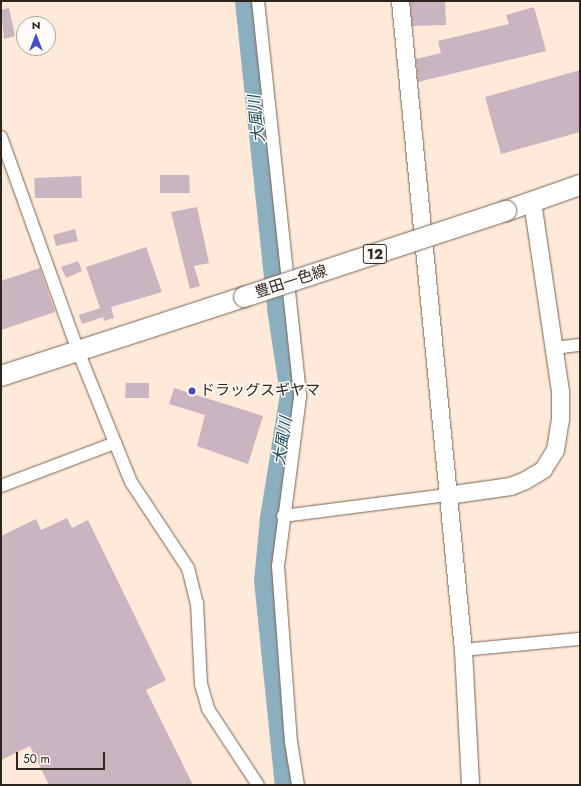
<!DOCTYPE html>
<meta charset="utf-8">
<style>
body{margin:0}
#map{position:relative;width:581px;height:786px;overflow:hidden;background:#ffead9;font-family:Jost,"Noto Sans JP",sans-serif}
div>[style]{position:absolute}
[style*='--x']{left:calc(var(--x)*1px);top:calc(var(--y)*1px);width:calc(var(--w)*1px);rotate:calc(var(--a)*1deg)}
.river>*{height:21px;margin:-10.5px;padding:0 10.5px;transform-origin:10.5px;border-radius:10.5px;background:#8bafbe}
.building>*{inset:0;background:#cbb3c0}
.roads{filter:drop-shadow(0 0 1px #766455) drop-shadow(0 0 1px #766455)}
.street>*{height:12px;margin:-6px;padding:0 6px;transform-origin:6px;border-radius:6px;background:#fff}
.secondary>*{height:17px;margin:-8.5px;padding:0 8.5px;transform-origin:8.5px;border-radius:8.5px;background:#fff}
.primary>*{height:20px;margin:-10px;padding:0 10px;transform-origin:10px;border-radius:10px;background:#fff}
.bridges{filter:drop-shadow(0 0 1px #766455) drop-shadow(0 0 1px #766455)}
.primary-bridge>*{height:20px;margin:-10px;padding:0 10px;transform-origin:10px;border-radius:10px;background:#fff}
.dots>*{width:11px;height:11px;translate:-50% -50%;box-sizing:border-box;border:2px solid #fffaf7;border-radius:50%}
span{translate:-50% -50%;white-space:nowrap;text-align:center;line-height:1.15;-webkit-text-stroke:3px #fffaf7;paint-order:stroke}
.shield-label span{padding:1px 3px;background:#fffaf7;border:1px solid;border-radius:3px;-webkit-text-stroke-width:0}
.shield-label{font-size:14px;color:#2c251e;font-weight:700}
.street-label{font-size:15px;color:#2c251e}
.poi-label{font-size:15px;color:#2c251e}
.left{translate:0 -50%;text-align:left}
.water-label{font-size:16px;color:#194b5c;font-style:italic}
.frame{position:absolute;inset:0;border:2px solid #2c251e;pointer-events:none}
.north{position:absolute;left:16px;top:16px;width:40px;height:40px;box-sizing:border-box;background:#fffaf7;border:1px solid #aba5a0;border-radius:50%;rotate:0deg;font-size:11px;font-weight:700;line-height:16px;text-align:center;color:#2c251e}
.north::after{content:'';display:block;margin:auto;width:14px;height:18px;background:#484cc2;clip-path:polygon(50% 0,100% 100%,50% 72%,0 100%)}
.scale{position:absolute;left:16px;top:752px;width:89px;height:18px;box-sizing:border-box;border:2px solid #2c251e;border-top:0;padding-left:5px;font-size:12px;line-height:14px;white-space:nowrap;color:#2c251e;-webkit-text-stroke:3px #fffaf7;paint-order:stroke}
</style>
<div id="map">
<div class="river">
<div style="--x:245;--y:1;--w:309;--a:84"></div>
<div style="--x:277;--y:308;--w:87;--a:81.4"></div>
<div style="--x:290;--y:394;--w:126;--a:99.2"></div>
<div style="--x:270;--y:518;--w:62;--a:95.5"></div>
<div style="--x:264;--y:580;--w:206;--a:84.2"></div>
</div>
<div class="building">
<div style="clip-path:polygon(410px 1px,445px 1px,446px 25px,412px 26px)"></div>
<div style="clip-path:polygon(534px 7px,546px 51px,418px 82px,416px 59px,441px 53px,438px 41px,509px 24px,506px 15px)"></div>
<div style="clip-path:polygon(9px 8px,15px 36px,4px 39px,1px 10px)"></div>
<div style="clip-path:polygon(580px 70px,580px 132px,501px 154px,485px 97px)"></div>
<div style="clip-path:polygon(160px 175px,189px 175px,190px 193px,160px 193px)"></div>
<div style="clip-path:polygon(81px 176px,82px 198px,35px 198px,34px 178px)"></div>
<div style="clip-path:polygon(197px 207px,209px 263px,194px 266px,200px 286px,190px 289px,171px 212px)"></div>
<div style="clip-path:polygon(75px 229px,78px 241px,56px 246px,53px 235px)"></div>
<div style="clip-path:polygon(146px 247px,162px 292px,111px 307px,114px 318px,104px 321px,103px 317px,82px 324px,79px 315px,100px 308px,86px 267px)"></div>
<div style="clip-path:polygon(78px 261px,82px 271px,66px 278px,61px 267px)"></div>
<div style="clip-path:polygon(40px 268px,55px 312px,1px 330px,1px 281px)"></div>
<div style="clip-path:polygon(126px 383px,149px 383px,149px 398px,125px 398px)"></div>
<div style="clip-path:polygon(174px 388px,263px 416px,248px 464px,197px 446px,205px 415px,169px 404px)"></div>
<div style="clip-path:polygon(67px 518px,72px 528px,88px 520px,166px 680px,146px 690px,193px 785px,49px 785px,30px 746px,1px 760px,1px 536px,36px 519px,41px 530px)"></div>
</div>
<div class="roads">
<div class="street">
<div style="--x:258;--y:1;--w:398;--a:83.9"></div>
<div style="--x:300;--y:397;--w:170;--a:97.4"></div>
<div style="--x:278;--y:566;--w:176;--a:85.8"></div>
<div style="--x:291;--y:742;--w:44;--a:80.8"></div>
<div style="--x:1;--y:137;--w:227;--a:70.2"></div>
<div style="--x:78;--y:351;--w:141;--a:68"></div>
<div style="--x:131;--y:482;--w:103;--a:56.5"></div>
<div style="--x:188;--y:568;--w:36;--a:76"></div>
<div style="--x:197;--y:603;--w:81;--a:87.2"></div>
<div style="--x:201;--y:684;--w:26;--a:74"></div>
<div style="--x:208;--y:709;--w:91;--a:56.7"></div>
<div style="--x:554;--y:348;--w:26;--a:-7"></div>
<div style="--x:1;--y:486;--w:122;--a:-20.7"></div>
<div style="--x:283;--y:516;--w:165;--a:-7.3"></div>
<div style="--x:463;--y:650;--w:118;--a:-5.4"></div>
</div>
<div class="secondary">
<div style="--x:400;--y:1;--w:652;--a:84.46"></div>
<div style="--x:463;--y:650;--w:135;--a:87"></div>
<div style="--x:447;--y:495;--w:64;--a:-8.1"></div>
<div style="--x:510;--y:486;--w:16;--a:-22"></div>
<div style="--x:525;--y:480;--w:21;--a:-31"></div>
<div style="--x:543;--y:469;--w:22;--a:-58"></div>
<div style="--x:555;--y:450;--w:31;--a:-81"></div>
<div style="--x:560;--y:419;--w:28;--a:-90"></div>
<div style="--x:560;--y:391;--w:191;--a:-98.4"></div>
</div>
<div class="primary">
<div style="--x:506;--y:211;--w:78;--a:-19.4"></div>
<div style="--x:1;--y:376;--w:256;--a:-18"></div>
</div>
</div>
<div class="bridges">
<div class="primary-bridge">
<div style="--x:244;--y:297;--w:276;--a:-18.2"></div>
</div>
</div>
<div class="dots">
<div style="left:192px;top:391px;background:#484cc2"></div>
</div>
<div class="shield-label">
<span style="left:375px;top:254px">12</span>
</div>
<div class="street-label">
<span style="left:291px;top:282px;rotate:-18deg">豊田一色線</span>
</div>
<div class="poi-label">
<span class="left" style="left:200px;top:391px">ドラッグスギヤマ</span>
</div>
<div class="water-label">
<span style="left:257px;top:119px;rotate:-96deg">大風川</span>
<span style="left:283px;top:441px;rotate:-81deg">大風川</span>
</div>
<div class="frame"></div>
<div class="north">N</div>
<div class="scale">50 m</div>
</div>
